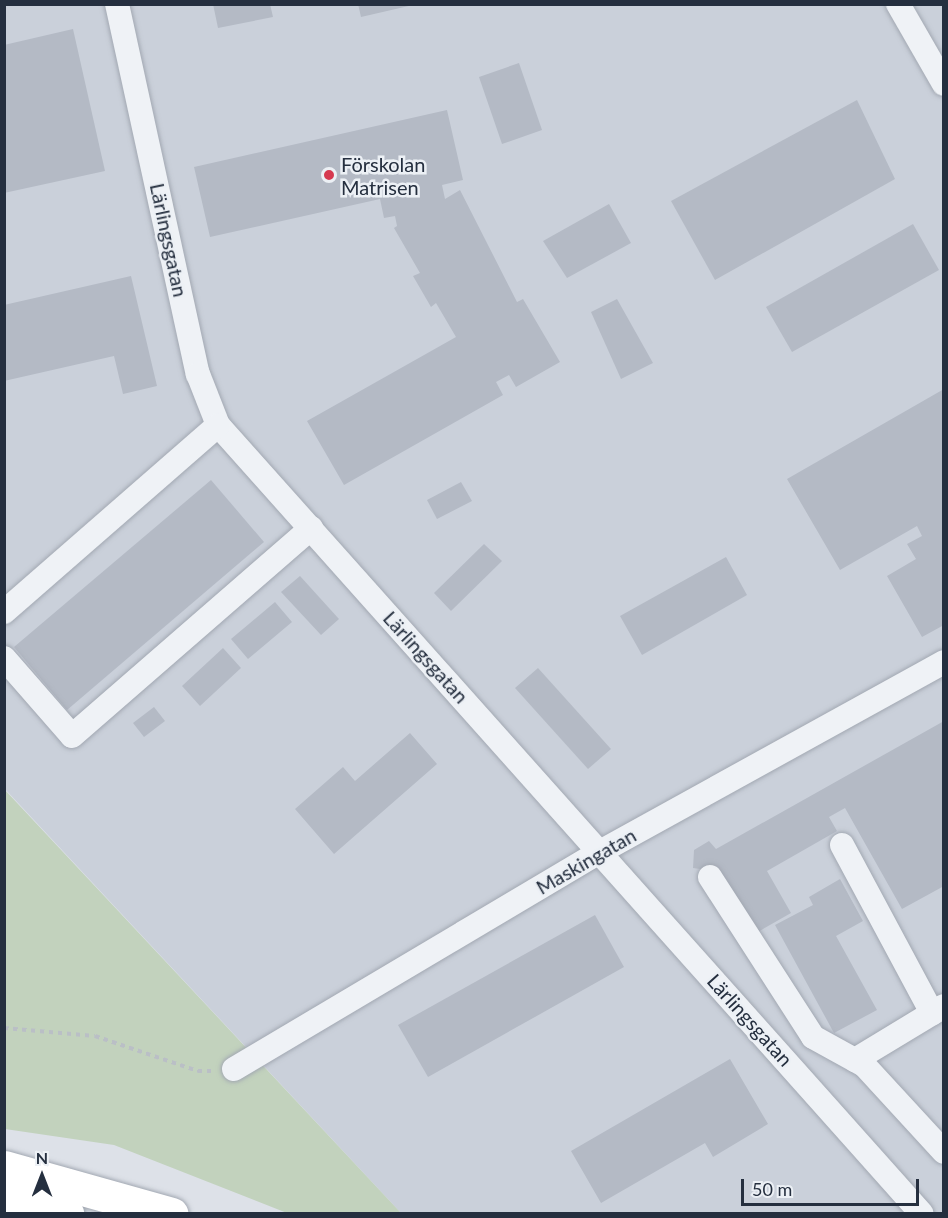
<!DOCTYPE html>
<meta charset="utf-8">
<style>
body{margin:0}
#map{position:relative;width:948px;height:1218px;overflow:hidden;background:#dde1e8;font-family:Lato,sans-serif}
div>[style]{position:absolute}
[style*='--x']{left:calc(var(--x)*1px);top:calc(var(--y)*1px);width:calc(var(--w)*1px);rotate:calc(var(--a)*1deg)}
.built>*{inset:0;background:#cad0da}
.green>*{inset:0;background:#c2d2bd}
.building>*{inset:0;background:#b4bac5}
.path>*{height:4px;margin-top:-2px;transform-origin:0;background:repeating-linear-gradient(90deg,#babfc6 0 4.5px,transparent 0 9px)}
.roads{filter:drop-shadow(0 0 2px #a2a8b2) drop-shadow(0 0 2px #a2a8b2)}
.minor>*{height:24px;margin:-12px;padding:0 12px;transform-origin:12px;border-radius:12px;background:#eff2f6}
.highway>*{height:33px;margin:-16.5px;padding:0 16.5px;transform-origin:16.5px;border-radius:16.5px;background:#fff}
.dots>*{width:16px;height:16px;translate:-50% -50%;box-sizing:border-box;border:3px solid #ecf0f5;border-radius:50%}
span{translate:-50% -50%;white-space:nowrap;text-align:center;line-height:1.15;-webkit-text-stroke:5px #ecf0f5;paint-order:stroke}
.poi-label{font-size:20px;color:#252f3f}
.left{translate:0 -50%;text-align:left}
.street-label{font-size:20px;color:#252f3f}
.frame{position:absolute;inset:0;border:6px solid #252f3f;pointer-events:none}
.north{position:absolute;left:12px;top:1146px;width:60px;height:60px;-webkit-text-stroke:4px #ecf0f5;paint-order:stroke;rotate:0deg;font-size:16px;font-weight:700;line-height:24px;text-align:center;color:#252f3f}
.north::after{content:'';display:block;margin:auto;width:21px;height:27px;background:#252f3f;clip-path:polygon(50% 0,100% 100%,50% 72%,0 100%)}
.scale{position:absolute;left:741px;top:1179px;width:178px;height:27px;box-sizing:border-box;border:3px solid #252f3f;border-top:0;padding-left:8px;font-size:18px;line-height:21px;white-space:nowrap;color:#252f3f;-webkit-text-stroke:4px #ecf0f5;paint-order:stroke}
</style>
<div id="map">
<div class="built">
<div style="clip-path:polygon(5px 5px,943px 5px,943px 1213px,401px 1213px,5px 789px)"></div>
</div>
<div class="green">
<div style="clip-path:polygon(4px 789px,401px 1213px,287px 1213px,114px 1145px,5px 1129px)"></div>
</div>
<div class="building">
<div style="clip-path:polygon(213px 4px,270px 4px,273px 17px,218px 28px)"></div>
<div style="clip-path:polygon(358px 4px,413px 4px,413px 5px,361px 17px)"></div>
<div style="clip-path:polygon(73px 29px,105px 171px,4px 193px,4px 45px)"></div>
<div style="clip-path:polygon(519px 63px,542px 130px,502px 144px,479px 77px)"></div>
<div style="clip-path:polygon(857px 100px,895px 179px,715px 280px,671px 201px)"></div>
<div style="clip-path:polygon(447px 110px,463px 180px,442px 185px,445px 199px,460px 190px,517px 302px,523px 299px,560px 362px,516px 387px,509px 375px,496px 382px,503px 395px,344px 485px,307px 421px,456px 337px,436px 303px,431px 307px,413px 276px,420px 273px,394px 228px,397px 226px,395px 216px,384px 218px,380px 199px,210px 237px,194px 167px)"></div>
<div style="clip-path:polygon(609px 204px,631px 243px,567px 278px,543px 241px)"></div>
<div style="clip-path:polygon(913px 224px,939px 270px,792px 352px,766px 307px)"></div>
<div style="clip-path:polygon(131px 276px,157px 386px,123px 394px,114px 356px,4px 381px,4px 305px)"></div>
<div style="clip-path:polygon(617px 299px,653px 363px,621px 379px,591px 312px)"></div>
<div style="clip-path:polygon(944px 389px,944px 625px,922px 637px,887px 576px,916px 559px,907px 544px,922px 536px,917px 526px,840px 570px,787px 479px)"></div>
<div style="clip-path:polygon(211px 480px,264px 542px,67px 710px,14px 647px)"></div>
<div style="clip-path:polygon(461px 482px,472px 501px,437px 519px,427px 500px)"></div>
<div style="clip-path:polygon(484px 544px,502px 561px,451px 611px,434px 593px)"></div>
<div style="clip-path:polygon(726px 557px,747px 595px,642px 655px,620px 616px)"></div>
<div style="clip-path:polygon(300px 576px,339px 619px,321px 635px,281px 592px)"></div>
<div style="clip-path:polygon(275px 602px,292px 622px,248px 659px,231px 639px)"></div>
<div style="clip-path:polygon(223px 648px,241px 668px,200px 706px,182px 686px)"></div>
<div style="clip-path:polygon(538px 668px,611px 749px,588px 769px,515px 688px)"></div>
<div style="clip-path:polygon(154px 707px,165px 721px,144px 737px,133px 723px)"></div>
<div style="clip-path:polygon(944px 721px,944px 886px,902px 909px,845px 808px,829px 817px,837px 831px,767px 871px,791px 913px,756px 933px,721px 872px,693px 868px,694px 850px,709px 841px,716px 849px)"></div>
<div style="clip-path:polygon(410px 733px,437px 764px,334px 854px,295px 809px,343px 767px,355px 781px)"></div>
<div style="clip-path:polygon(840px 879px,863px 921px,836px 936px,877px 1010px,834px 1033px,775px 925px,813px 905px,809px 897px)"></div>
<div style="clip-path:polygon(595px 915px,624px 967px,428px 1077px,398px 1025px)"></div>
<div style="clip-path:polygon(730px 1059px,768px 1124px,713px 1157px,705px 1143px,601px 1203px,571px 1151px)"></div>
</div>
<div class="path">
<div style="--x:4;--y:1028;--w:91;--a:5"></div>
<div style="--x:95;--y:1036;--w:109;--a:18.8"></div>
<div style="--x:198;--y:1071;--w:14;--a:0"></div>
</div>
<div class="roads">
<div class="minor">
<div style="--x:117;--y:4;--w:379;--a:77.7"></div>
<div style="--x:198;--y:374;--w:55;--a:68.6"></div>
<div style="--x:218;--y:425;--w:1057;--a:48.26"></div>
<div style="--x:898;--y:4;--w:92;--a:60.1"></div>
<div style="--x:4;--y:612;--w:284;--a:-41.1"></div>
<div style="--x:4;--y:658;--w:103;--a:48.9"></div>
<div style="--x:72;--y:736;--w:317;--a:-41"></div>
<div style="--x:842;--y:845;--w:191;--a:61.8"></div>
<div style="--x:710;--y:877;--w:190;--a:57.2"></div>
<div style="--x:813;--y:1037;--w:58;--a:28.8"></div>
<div style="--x:864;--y:1065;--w:118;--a:47.4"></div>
<div style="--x:855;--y:1060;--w:104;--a:-31.2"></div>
<div style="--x:234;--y:1069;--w:425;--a:-30.7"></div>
<div style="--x:600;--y:852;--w:393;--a:-28.9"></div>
</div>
<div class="highway">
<div style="--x:4;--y:1167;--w:174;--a:15.6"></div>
<div style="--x:4;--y:1196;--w:66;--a:15.9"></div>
</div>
</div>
<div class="dots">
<div style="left:329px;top:175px;background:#d63950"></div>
</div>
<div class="poi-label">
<span class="left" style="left:341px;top:176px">Förskolan<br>Matrisen</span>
</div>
<div class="street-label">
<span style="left:169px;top:240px;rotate:78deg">Lärlingsgatan</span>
<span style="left:426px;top:657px;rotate:48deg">Lärlingsgatan</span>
<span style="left:586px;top:861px;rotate:-30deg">Maskingatan</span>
<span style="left:750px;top:1020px;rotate:48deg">Lärlingsgatan</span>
</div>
<div class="frame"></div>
<div class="north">N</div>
<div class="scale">50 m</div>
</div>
